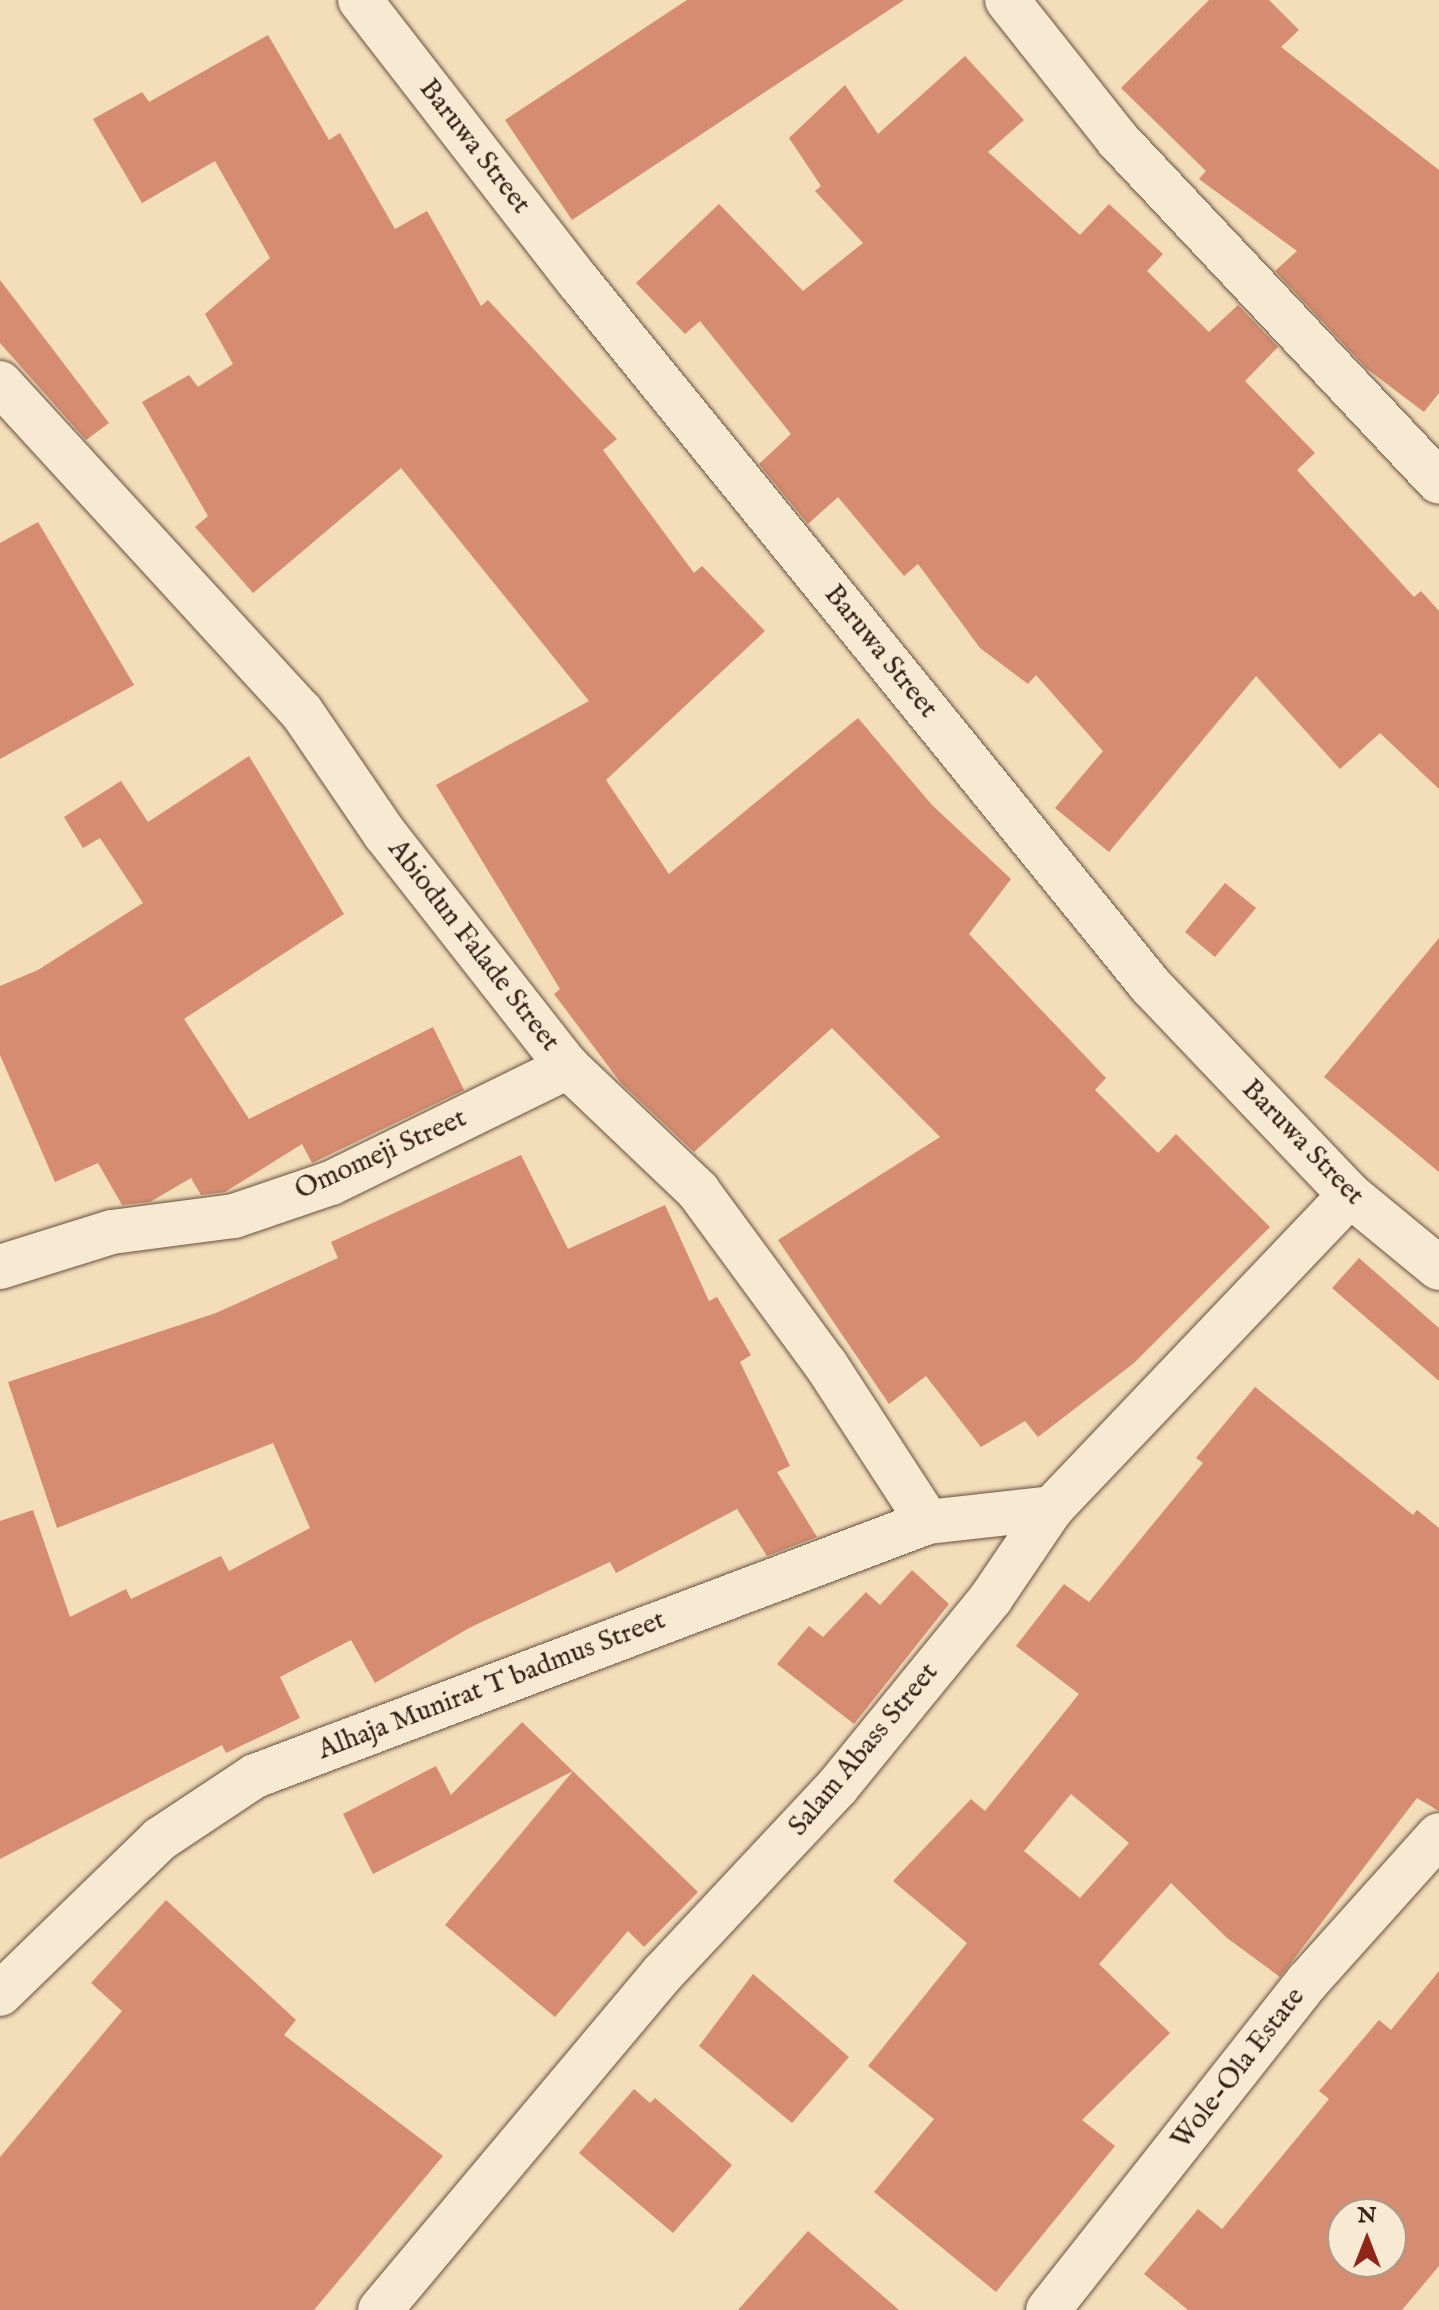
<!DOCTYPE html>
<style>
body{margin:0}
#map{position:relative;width:1439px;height:2310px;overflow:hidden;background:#f4deba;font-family:"IM FELL English",serif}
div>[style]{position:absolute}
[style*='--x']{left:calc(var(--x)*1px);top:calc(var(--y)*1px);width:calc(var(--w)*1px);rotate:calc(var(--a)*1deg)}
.building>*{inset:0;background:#d58c70}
.roads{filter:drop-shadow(0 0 2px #685040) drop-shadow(0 0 2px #685040)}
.minor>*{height:44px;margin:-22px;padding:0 22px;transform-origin:22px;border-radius:22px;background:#f8ead2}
span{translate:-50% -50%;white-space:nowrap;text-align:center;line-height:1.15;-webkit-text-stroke:6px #f8ead2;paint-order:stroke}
.street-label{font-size:28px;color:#392018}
.north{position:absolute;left:1327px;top:2198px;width:80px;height:80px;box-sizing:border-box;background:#f8ead2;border:2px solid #ac9988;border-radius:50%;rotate:0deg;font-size:22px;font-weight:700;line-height:32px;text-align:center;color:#392018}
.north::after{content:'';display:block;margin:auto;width:28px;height:36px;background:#8f2418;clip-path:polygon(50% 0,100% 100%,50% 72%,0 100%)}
</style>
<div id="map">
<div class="building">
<div style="clip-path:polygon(687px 0,904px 0,572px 220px,505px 120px)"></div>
<div style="clip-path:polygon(1209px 0,1269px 0,1299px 30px,1281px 47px,1439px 170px,1439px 393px,1424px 412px,1367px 369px,1275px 271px,1297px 251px,1199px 179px,1206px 171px,1121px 88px)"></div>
<div style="clip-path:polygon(268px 35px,329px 140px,340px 133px,395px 229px,427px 211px,481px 306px,488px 300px,617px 439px,603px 450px,694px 573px,702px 566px,765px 631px,606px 780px,669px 874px,858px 718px,932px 805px,1011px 879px,969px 934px,1106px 1078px,1095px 1090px,1158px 1153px,1176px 1134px,1270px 1227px,1134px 1363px,1038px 1437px,1025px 1421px,981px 1447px,926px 1376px,889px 1404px,778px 1240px,940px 1137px,832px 1028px,694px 1152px,621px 1083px,554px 994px,560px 989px,436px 785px,589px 701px,401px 468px,253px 593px,195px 527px,208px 516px,142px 402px,189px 375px,198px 387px,233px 364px,205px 314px,270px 258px,215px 161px,142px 203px,93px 119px,142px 92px,149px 102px)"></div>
<div style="clip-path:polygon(965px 56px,1024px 120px,988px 152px,1080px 235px,1109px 204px,1163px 254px,1147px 271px,1209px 332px,1238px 305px,1278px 347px,1245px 381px,1315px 453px,1297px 470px,1414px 597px,1421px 591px,1439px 611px,1439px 789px,1380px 733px,1340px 769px,1256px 676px,1109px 852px,1055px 808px,1103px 751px,1036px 675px,1028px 684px,980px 648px,918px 564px,904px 576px,838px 497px,808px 524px,759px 464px,791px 434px,700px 321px,685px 334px,636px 283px,719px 204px,803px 291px,863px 243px,815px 191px,821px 186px,789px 138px,845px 85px,878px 134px)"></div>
<div style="clip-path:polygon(0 280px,109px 423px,86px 440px,0 343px)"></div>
<div style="clip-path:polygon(38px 522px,134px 685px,0 759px,0 543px)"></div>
<div style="clip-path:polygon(249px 756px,344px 914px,184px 1019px,249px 1119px,433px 1027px,464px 1090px,312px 1163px,302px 1144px,225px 1192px,201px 1195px,191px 1178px,150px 1202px,122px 1205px,98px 1163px,55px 1182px,0 1055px,0 986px,38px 970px,143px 903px,100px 838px,83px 848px,64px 817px,121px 781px,148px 822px)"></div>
<div style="clip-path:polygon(1225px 883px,1256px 908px,1215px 957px,1185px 932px)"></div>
<div style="clip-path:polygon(1439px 938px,1439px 1172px,1324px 1077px)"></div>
<div style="clip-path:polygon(521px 1155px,568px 1249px,665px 1205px,709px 1301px,717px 1297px,751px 1355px,740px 1362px,790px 1466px,777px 1472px,817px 1537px,767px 1556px,737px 1509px,616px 1573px,610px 1562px,469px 1628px,375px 1683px,351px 1640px,280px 1677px,300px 1718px,226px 1753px,222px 1745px,0 1859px,0 1521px,33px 1510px,70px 1617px,126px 1589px,131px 1599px,221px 1556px,229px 1571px,310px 1528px,273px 1443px,57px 1528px,8px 1382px,216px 1313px,338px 1258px,331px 1242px)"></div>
<div style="clip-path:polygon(1359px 1258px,1439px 1328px,1439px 1381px,1332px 1288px)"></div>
<div style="clip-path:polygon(evenodd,1255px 1387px,1413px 1515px,1417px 1510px,1439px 1528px,1439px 1811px,1417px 1798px,1280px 1977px,1227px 1938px,1171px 1883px,1099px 1964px,1170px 2033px,1082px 2120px,1115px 2146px,996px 2292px,874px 2192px,934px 2119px,868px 2066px,967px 1943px,893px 1881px,971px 1799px,985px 1811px,1079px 1694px,1016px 1646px,1064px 1584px,1089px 1602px,1203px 1463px,1196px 1458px,1255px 1387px,1071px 1794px,1129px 1843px,1080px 1898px,1024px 1851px,1071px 1794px)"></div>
<div style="clip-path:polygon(912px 1570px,949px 1604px,854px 1724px,777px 1664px,809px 1626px,823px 1637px,866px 1592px,880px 1605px)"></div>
<div style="clip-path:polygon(522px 1722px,698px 1892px,644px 1947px,628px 1931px,555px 2017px,445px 1925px,573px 1771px,373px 1874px,343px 1814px,436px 1766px,451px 1795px)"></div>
<div style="clip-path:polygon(166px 1900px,296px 2020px,284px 2035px,443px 2156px,314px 2310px,0 2310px,0 2157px,122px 2011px,91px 1983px)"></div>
<div style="clip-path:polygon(evenodd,1439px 1971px,1439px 2266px,1402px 2310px,1188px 2310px,1144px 2274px,1198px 2209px,1222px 2229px,1329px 2099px,1319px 2091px,1379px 2020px,1391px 2030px,1439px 1971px,1343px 2214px,1391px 2214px,1391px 2262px,1343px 2262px,1343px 2214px)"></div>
<div style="clip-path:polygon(753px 1974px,849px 2057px,792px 2123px,699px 2046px)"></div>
<div style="clip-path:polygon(634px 2089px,650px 2103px,655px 2098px,732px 2165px,673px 2233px,579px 2153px)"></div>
<div style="clip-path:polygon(808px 2231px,899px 2310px,738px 2310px)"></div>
</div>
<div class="roads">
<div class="minor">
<div style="--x:360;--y:0;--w:357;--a:52.2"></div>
<div style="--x:579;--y:282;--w:907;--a:50.91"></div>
<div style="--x:1151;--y:986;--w:289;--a:46.4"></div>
<div style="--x:1350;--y:1195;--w:115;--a:39.4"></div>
<div style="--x:1007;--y:0;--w:177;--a:51.6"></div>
<div style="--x:1117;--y:139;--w:470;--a:46.8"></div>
<div style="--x:0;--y:383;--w:445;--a:47.5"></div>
<div style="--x:301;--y:711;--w:149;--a:55.7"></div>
<div style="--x:385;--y:834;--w:296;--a:51.9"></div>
<div style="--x:568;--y:1067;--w:180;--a:43.6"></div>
<div style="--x:698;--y:1191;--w:216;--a:53.7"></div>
<div style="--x:826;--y:1365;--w:187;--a:57"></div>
<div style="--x:0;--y:1267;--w:117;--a:-17.4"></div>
<div style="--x:112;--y:1232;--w:123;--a:-7.5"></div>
<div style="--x:234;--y:1216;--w:102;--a:-18.8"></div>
<div style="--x:331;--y:1183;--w:264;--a:-26.1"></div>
<div style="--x:0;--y:1994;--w:223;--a:-44.1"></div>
<div style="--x:160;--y:1839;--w:114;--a:-33.6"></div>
<div style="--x:255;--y:1776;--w:719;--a:-20.68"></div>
<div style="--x:928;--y:1522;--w:125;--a:-6.4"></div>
<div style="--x:380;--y:2310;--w:440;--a:-50"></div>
<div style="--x:663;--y:1973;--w:255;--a:-46.9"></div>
<div style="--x:837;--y:1787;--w:244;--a:-50.8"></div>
<div style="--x:991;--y:1598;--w:109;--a:-55.9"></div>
<div style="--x:1052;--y:1508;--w:432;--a:-46.4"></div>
<div style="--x:1048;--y:2310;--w:419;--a:-51.7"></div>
<div style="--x:1308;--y:1981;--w:196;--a:-48.1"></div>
</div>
</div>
<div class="street-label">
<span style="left:474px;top:147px;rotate:52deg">Baruwa Street</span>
<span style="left:880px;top:652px;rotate:51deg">Baruwa Street</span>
<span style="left:473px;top:946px;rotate:52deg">Abiodun Falade Street</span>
<span style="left:1302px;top:1143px;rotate:46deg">Baruwa Street</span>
<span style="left:381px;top:1155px;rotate:-24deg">Omomeji Street</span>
<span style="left:492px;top:1686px;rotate:-21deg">Alhaja Munirat T badmus Street</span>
<span style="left:864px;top:1750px;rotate:-50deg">Salam Abass Street</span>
<span style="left:1239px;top:2069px;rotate:-52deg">Wole-Ola Estate</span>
</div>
<div class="north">N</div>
</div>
